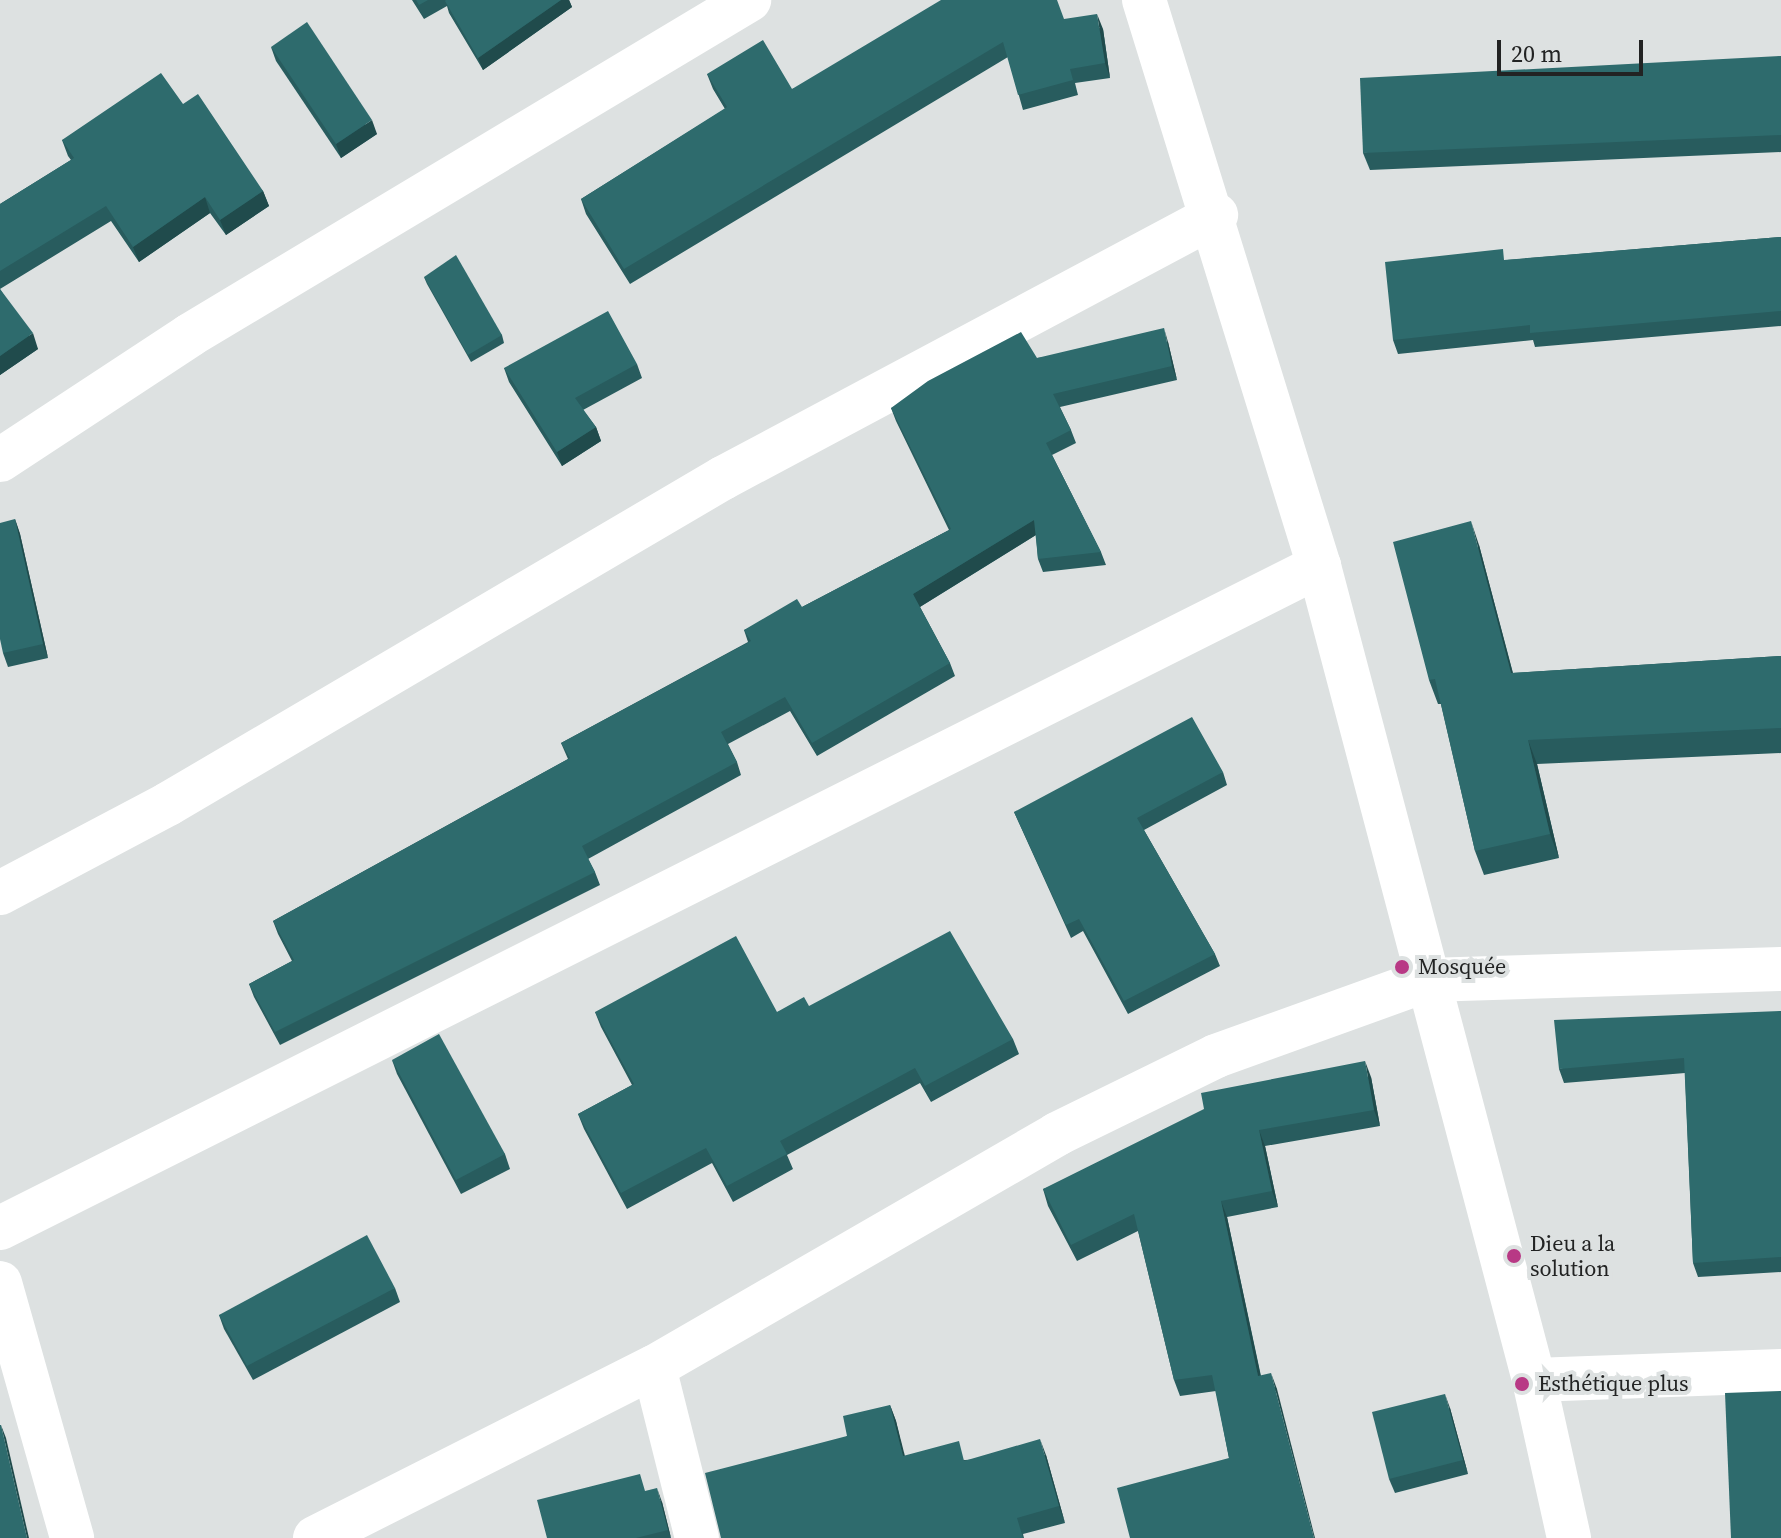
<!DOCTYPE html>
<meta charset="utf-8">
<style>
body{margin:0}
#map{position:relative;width:1781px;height:1538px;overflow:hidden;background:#dde1e1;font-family:"Source Serif 4",serif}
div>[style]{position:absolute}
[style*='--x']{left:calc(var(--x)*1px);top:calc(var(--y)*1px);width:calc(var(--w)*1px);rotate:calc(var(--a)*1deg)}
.minor>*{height:44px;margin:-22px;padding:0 22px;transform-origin:22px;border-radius:22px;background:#fff}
.wall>*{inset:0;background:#285c5e}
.shaded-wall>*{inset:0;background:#204b4c}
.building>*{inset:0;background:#2e6b6d}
.dots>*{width:22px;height:22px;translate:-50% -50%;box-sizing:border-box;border:4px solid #dde1e1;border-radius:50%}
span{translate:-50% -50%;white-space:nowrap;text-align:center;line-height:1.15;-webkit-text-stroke:8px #dde1e1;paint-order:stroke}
.poi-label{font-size:22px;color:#222323}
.left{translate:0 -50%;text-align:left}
.scale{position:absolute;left:1497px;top:40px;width:146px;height:36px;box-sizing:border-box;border:4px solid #222323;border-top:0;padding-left:10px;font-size:24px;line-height:28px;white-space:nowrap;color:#222323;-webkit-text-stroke:6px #dde1e1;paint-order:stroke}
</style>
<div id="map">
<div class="minor">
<div style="--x:1144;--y:0;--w:592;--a:72.82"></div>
<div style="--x:1319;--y:566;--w:842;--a:75.2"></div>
<div style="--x:1534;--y:1380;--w:162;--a:77.5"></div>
<div style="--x:0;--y:460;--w:227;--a:-33.3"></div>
<div style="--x:190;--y:335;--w:652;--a:-30.93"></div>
<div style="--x:0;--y:893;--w:190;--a:-27.9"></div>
<div style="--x:168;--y:804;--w:644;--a:-30.43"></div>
<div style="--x:723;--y:478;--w:559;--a:-28.08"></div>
<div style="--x:0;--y:1228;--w:1476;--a:-26.65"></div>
<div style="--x:0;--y:1283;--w:265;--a:74.2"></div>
<div style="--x:654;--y:1367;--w:176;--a:75.9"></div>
<div style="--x:1534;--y:1380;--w:247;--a:-2.1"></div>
<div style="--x:315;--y:1538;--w:380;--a:-26.8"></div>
<div style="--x:654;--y:1367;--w:466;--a:-30"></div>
<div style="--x:1057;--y:1134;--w:177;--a:-26.1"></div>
<div style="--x:1216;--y:1056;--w:224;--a:-19.8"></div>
<div style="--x:1427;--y:980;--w:354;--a:-1.8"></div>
</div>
<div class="wall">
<div style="clip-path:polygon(412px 0,569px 0,572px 7px,483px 70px,449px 13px,447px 6px,424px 19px)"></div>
<div style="clip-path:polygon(1064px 19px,1103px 29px,1110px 78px,1075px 83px,1078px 95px,1023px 110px,1008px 57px,630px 284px,586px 214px,581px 199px,725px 109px,713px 89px,707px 74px,792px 89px)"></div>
<div style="clip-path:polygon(271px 47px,377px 134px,341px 158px,276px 61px)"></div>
<div style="clip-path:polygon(1781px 56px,1781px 152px,1370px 170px,1363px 153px)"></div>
<div style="clip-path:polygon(183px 104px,263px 191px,269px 206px,226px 235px,210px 213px,139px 262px,111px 221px,0 289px,38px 349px,0 375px,0 204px,71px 160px,68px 156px,62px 140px)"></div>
<div style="clip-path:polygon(1781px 237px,1781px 326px,1535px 347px,1533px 340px,1398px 354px,1393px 340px,1507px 260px)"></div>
<div style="clip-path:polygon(424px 277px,502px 335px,504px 343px,471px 362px,427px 284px)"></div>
<div style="clip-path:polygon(1168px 342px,1177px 380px,1060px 407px,1071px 430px,1076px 443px,1052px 455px,1101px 552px,1106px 565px,1043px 572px,1038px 559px,1036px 535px,920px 607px,950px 663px,955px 676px,817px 756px,790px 711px,728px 744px,737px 762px,741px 775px,588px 859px,595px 872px,600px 885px,280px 1045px,254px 997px,249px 984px,292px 961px,278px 934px,273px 921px,568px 759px,561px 743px,748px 642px,744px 630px,802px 607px,949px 530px,896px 421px,891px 408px,1037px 358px)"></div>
<div style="clip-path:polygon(637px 364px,642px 378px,583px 410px,596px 427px,601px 441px,562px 466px,509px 382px,504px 368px)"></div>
<div style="clip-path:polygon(15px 519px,20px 534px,48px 658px,8px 667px,3px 653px)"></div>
<div style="clip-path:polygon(1479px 545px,1513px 673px,1781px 656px,1781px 753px,1537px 764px,1559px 858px,1484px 875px,1475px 851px,1441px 704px,1438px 704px,1429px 680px)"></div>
<div style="clip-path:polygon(1223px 772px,1227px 785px,1144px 830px,1215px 954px,1220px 966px,1128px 1014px,1083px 931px,1071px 938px,1014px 812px)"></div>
<div style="clip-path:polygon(809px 1006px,1013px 1039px,1019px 1054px,931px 1102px,920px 1083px,787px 1155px,793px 1169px,733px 1202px,712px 1163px,627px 1209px,584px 1129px,578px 1114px,632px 1085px,601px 1027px,595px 1012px,777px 1012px)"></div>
<div style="clip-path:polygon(1781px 1011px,1781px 1272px,1698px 1277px,1693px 1263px,1685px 1073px,1564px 1083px,1559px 1069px)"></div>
<div style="clip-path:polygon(392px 1060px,505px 1154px,510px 1169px,461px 1194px,397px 1074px)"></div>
<div style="clip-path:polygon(1371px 1077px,1380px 1126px,1265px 1146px,1278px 1207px,1227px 1217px,1261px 1376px,1277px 1389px,1229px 1458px,1216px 1391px,1180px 1396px,1174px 1380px,1138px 1231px,1077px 1261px,1048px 1206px,1043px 1189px)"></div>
<div style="clip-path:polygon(395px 1288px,400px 1302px,253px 1380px,224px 1329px,219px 1315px)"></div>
<div style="clip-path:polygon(890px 1405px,896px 1421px,904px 1456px,965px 1460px,1046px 1455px,1065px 1523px,1023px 1534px,1024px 1538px,721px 1538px,847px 1436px)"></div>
<div style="clip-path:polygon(1450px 1408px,1468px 1474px,1395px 1493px,1389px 1479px)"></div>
<div style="clip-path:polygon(646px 1491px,662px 1502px,671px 1538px,547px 1538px)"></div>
</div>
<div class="shaded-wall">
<div style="clip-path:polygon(561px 0,569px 0,572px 7px,483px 70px,478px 58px)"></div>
<div style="clip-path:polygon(1097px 14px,1103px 29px,1110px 78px,1105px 63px)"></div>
<div style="clip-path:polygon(372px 120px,377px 134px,341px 158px,336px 144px)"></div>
<div style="clip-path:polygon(263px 191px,269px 206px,226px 235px,220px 220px)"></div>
<div style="clip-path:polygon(205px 197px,210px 213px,139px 262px,133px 247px)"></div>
<div style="clip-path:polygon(1164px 328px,1168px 342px,1177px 380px,1172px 366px)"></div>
<div style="clip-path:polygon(33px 333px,38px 349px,0 375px,0 356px)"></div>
<div style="clip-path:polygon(596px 427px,601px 441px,562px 466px,557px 452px)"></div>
<div style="clip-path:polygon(15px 519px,20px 534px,48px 658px,43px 644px)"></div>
<div style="clip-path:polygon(1034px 520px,1039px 533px,918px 608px,913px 594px)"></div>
<div style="clip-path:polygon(1471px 521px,1479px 545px,1519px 697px,1511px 673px)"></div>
<div style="clip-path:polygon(1528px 740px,1537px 764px,1559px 858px,1550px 834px)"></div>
<div style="clip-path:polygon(1365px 1061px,1371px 1077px,1380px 1126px,1374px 1110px)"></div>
<div style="clip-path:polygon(1259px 1130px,1265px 1146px,1278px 1207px,1272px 1191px)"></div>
<div style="clip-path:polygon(1221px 1201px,1227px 1217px,1264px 1392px,1258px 1376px)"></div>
<div style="clip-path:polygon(1271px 1373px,1277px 1389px,1315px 1538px,1314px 1538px)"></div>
<div style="clip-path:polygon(1445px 1394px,1450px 1408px,1468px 1474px,1463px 1460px)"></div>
<div style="clip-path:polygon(890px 1405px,896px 1421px,909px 1472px,903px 1456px)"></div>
<div style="clip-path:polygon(1px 1425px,6px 1438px,29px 1538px,27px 1538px)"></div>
<div style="clip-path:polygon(1040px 1439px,1046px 1455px,1065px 1523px,1059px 1506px)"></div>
<div style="clip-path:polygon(657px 1488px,662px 1502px,671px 1538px,668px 1530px)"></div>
</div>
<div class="building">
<div style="clip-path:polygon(416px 0,428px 0,419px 5px)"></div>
<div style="clip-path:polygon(446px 0,561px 0,478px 58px,445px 1px)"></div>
<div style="clip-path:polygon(941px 0,1057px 0,1064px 19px,1097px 14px,1105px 63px,1070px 69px,1073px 80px,1018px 95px,1003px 42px,624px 269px,581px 199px,727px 107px,707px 74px,763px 40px,792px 89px)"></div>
<div style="clip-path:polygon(307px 22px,372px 120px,336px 144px,271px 47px)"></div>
<div style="clip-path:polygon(1781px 56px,1781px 135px,1363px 153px,1360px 78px)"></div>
<div style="clip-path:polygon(161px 73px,183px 104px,198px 94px,263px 191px,220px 220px,205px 197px,133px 247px,106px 206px,0 271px,0 204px,74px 158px,62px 140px)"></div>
<div style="clip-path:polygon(1781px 237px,1781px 311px,1530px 333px,1530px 325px,1393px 340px,1385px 262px,1503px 249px,1504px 260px)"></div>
<div style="clip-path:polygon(456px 255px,502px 335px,468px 355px,424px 277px)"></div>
<div style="clip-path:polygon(0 289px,33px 333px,0 356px)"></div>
<div style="clip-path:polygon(608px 311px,637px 364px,575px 398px,596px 427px,557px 452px,504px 368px)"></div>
<div style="clip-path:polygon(1164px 328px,1172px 366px,1053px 394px,1071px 430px,1046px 443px,1101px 552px,1038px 559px,1034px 520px,913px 594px,950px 663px,812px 743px,785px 697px,721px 732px,737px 762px,582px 846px,595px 872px,275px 1032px,249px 984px,294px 960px,273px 921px,570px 758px,561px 743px,751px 641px,744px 630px,797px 599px,802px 607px,951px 529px,891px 408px,928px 381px,1021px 332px,1037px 358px)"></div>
<div style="clip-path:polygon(15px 519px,43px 644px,3px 653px,0 639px,0 523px)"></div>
<div style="clip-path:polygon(1471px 521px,1511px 673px,1781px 656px,1781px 728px,1528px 740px,1550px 834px,1475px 851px,1435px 679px,1429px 680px,1393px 542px)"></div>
<div style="clip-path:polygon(1192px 717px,1223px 772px,1137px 818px,1215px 954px,1124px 1001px,1079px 919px,1066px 925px,1014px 812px)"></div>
<div style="clip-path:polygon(950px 931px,1013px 1039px,925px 1086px,915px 1068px,780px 1141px,787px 1154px,727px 1186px,706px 1148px,621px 1193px,578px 1114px,634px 1084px,595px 1012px,736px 936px,777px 1012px,804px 997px,809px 1006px)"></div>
<div style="clip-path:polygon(1781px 1011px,1781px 1257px,1693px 1263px,1684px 1058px,1559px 1069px,1554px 1020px)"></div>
<div style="clip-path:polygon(439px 1034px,505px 1154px,456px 1180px,392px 1060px)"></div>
<div style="clip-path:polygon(1365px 1061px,1374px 1110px,1259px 1130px,1272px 1191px,1221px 1201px,1258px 1376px,1271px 1373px,1314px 1538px,1130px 1538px,1117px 1488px,1229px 1458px,1212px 1375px,1174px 1380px,1134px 1214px,1071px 1245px,1043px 1189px,1204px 1109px,1201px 1093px)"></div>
<div style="clip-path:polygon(367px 1235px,395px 1288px,247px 1366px,219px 1315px)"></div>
<div style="clip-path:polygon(1781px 1391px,1781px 1538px,1731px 1538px,1725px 1393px)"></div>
<div style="clip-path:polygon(1445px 1394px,1463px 1460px,1389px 1479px,1372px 1412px)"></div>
<div style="clip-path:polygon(890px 1405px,903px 1456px,959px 1441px,964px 1461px,1040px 1439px,1059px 1506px,1017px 1518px,1023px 1538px,721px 1538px,705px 1473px,847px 1436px,843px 1416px)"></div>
<div style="clip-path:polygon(0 1425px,1px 1425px,27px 1538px,0 1538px)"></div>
<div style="clip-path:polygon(640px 1474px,645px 1491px,657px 1488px,668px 1530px,636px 1538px,547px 1538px,537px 1500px)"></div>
</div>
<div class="dots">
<div style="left:1402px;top:967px;background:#b83985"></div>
<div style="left:1514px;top:1256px;background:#b83985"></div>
<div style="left:1522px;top:1384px;background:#b83985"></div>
</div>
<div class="poi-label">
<span class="left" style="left:1418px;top:967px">Mosquée</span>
<span class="left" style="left:1530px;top:1256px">Dieu a la<br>solution</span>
<span class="left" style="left:1538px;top:1384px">Esthétique plus</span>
</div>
<div class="scale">20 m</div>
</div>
